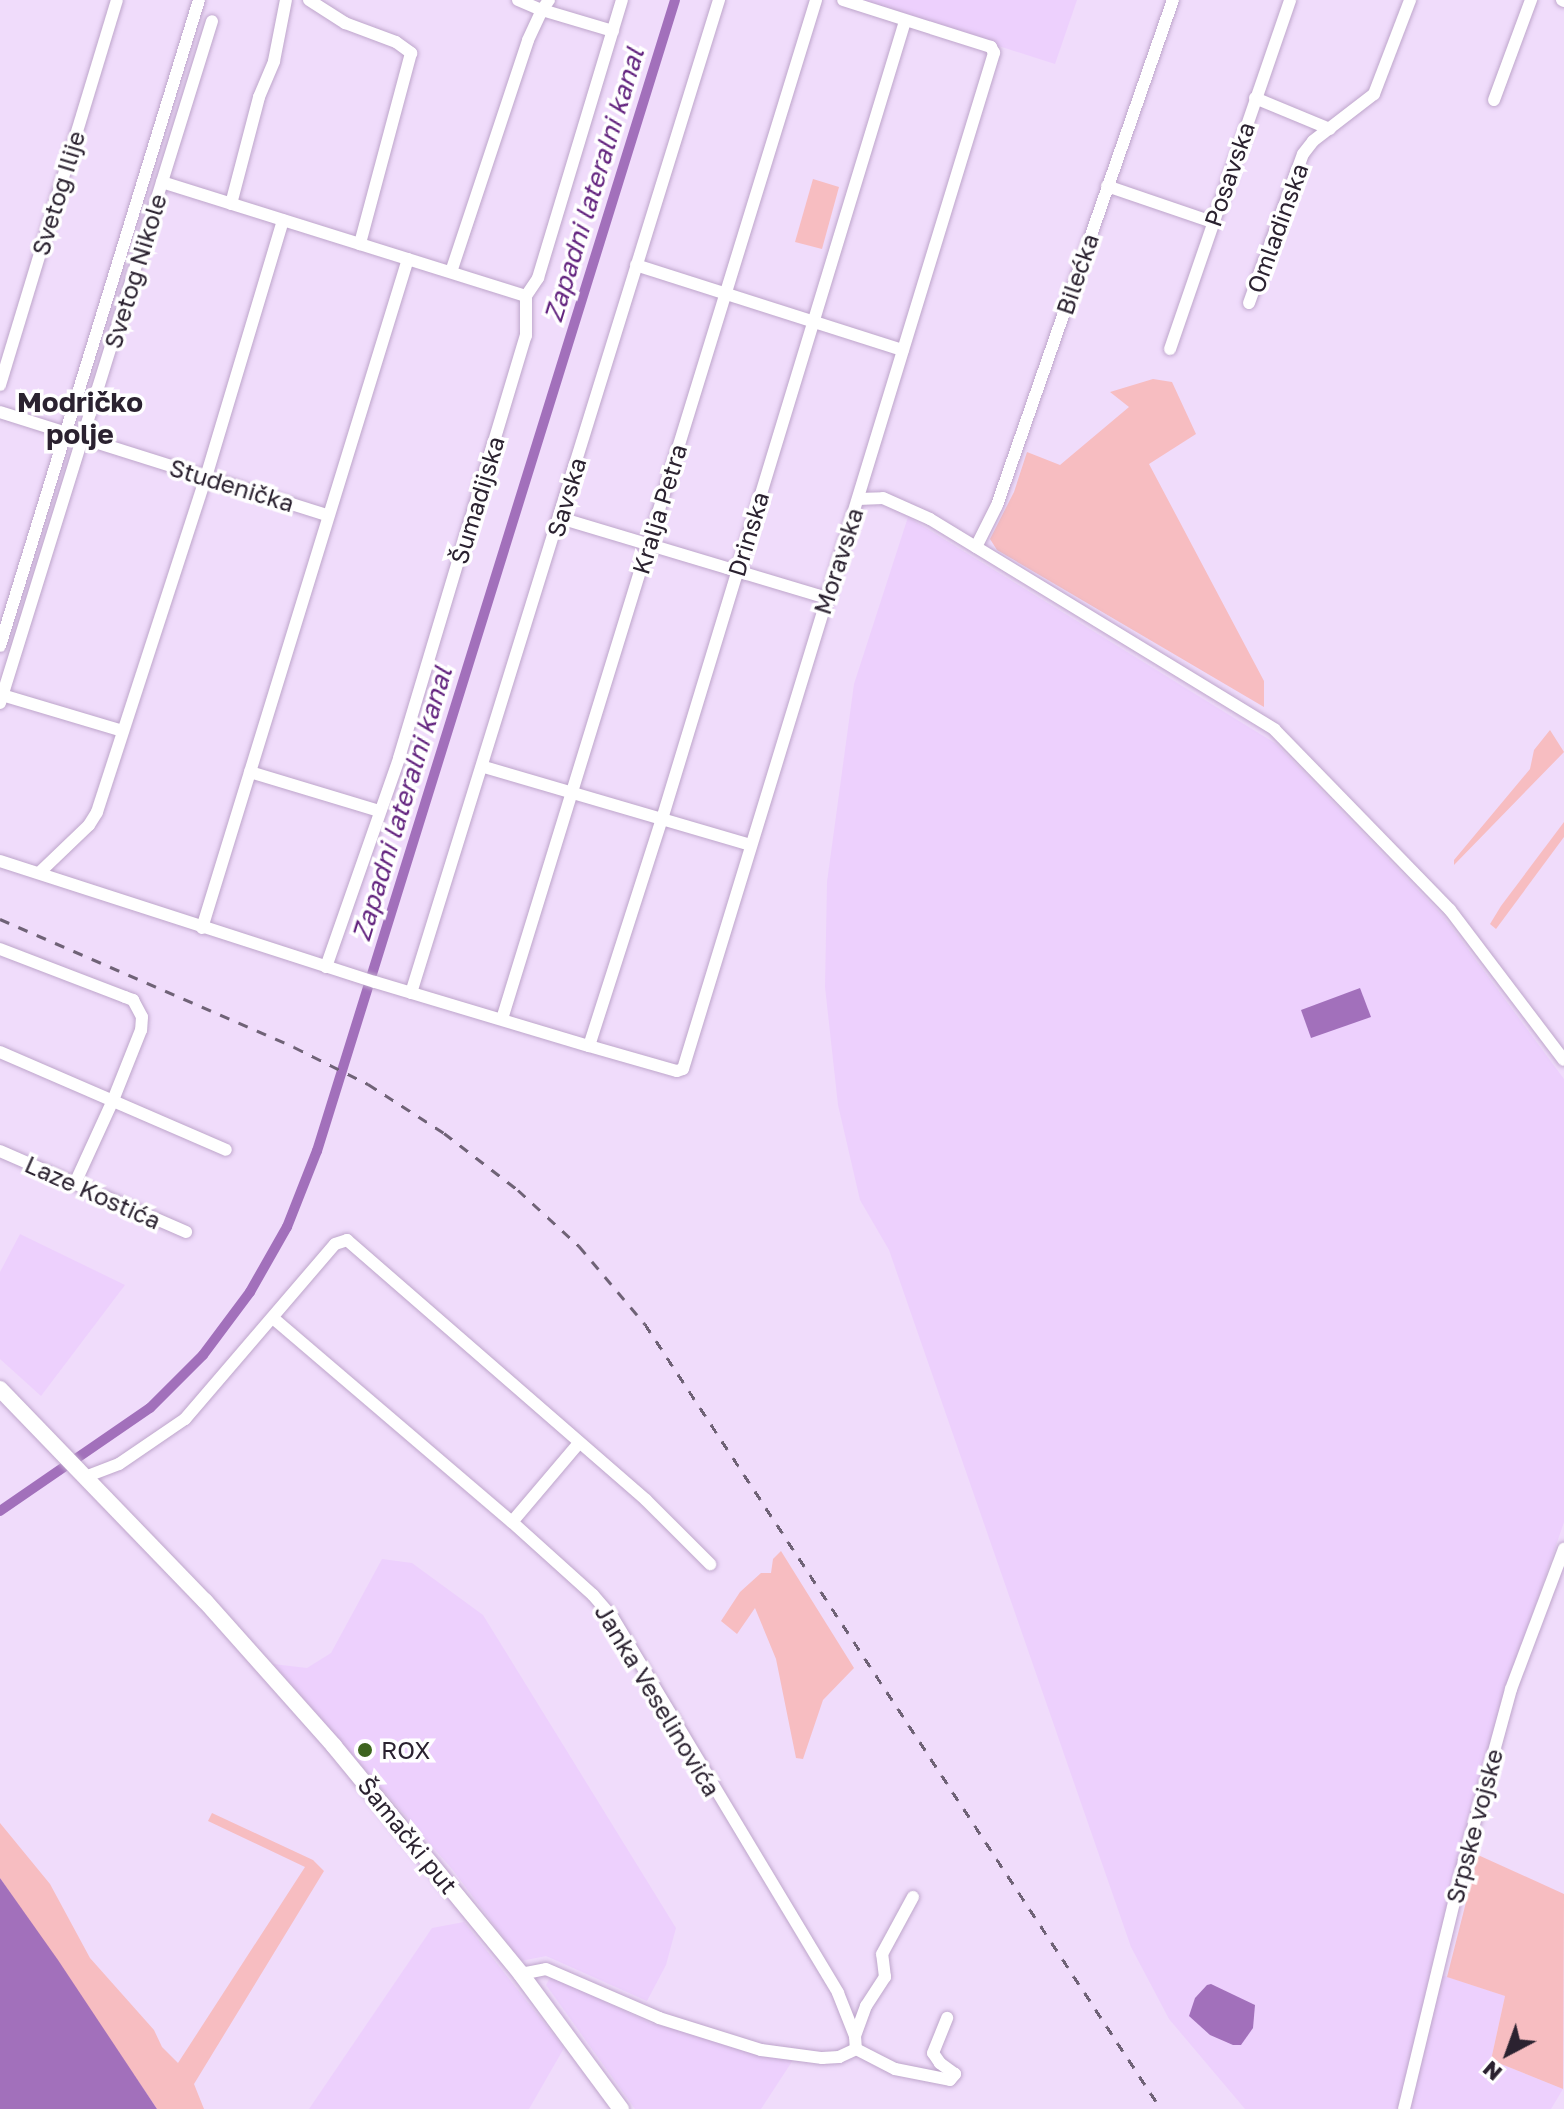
<!DOCTYPE html>
<meta charset="utf-8">
<style>
body{margin:0}
#map{position:relative;width:1564px;height:2109px;overflow:hidden;background:#f0dcfb;font-family:"Golos Text",sans-serif}
div>[style]{position:absolute}
[style*='--x']{left:calc(var(--x)*1px);top:calc(var(--y)*1px);width:calc(var(--w)*1px);rotate:calc(var(--a)*1deg)}
.built>*{inset:0;background:#edd0fd}
.green>*{inset:0;background:#f7bdc1}
.water>*{inset:0;background:#a270bb}
.canal>*{height:10px;margin:-5px;padding:0 5px;transform-origin:5px;border-radius:5px;background:#a270bb}
.roads{filter:drop-shadow(0 0 2px #bea6cb) drop-shadow(0 0 2px #bea6cb)}
.minor>*{height:12px;margin:-6px;padding:0 6px;transform-origin:6px;border-radius:6px;background:#fff}
.major>*{height:16px;margin:-8px;padding:0 8px;transform-origin:8px;border-radius:8px;background:#fff}
.rail>*{height:3px;margin-top:-1.5px;transform-origin:0;background:repeating-linear-gradient(90deg,#6f6276 0 10px,transparent 0 20px)}
.dots>*{width:22px;height:22px;translate:-50% -50%;box-sizing:border-box;border:4px solid #fff;border-radius:50%}
span{translate:-50% -50%;white-space:nowrap;text-align:center;line-height:1.15;-webkit-text-stroke:7px #fff;paint-order:stroke}
.street-label{font-size:24px;color:#2b2230}
.poi-label{font-size:24px;color:#2b2230}
.left{translate:0 -50%;text-align:left}
.water-label{font-size:26px;color:#63247f;font-style:italic}
.quarter-label{font-size:28px;color:#2b2230;font-weight:700}
.north{position:absolute;left:1468px;top:2013px;width:80px;height:80px;-webkit-text-stroke:6px #fff;paint-order:stroke;rotate:221deg;font-size:22px;font-weight:700;line-height:32px;text-align:center;color:#2b2230}
.north::after{content:'';display:block;margin:auto;width:28px;height:36px;background:#2b2230;clip-path:polygon(50% 0,100% 100%,50% 72%,0 100%)}
</style>
<div id="map">
<div class="built">
<div style="clip-path:polygon(855px 0,1077px 0,1055px 64px)"></div>
<div style="clip-path:polygon(908px 517px,1275px 743px,1444px 917px,1564px 1079px,1564px 1522px,1503px 1700px,1430px 1971px,1505px 1996px,1491px 2060px,1563px 2089px,1551px 2109px,1245px 2109px,1169px 2019px,1131px 1947px,889px 1250px,860px 1200px,838px 1105px,825px 987px,827px 882px,854px 684px)"></div>
<div style="clip-path:polygon(20px 1234px,125px 1285px,41px 1396px,0 1359px,0 1272px)"></div>
<div style="clip-path:polygon(382px 1559px,412px 1563px,483px 1615px,676px 1928px,666px 1965px,647px 2001px,546px 1956px,521px 1961px,452px 1869px,273px 1664px,307px 1668px,331px 1653px)"></div>
<div style="clip-path:polygon(464px 1922px,564px 2048px,529px 2109px,309px 2109px,432px 1928px)"></div>
<div style="clip-path:polygon(551px 1976px,650px 2023px,793px 2060px,761px 2109px,635px 2109px,546px 1985px)"></div>
</div>
<div class="green">
<div style="clip-path:polygon(813px 179px,839px 187px,822px 249px,795px 242px)"></div>
<div style="clip-path:polygon(1153px 379px,1172px 382px,1196px 434px,1149px 464px,1264px 681px,1264px 707px,997px 550px,990px 539px,1014px 492px,1027px 452px,1060px 465px,1129px 407px,1110px 392px)"></div>
<div style="clip-path:polygon(1550px 730px,1564px 752px,1454px 865px,1454px 860px,1530px 769px,1534px 750px)"></div>
<div style="clip-path:polygon(1564px 822px,1564px 837px,1496px 929px,1490px 924px,1501px 906px)"></div>
<div style="clip-path:polygon(781px 1551px,854px 1668px,823px 1700px,803px 1759px,796px 1758px,776px 1659px,755px 1608px,737px 1634px,721px 1621px,740px 1592px,761px 1573px,771px 1573px,773px 1559px)"></div>
<div style="clip-path:polygon(212px 1813px,313px 1860px,324px 1871px,194px 2084px,204px 2109px,157px 2109px,0 1878px,0 1823px,50px 1884px,90px 1958px,154px 2030px,162px 2047px,178px 2063px,305px 1867px,208px 1821px)"></div>
<div style="clip-path:polygon(1478px 1855px,1564px 1894px,1563px 2089px,1491px 2060px,1505px 1996px,1447px 1977px)"></div>
</div>
<div class="water">
<div style="clip-path:polygon(1360px 988px,1371px 1017px,1311px 1038px,1301px 1010px)"></div>
<div style="clip-path:polygon(0 1878px,58px 1960px,157px 2109px,0 2109px)"></div>
<div style="clip-path:polygon(1211px 1984px,1255px 2005px,1253px 2028px,1241px 2045px,1233px 2045px,1210px 2035px,1189px 2016px,1195px 1998px,1207px 1985px)"></div>
</div>
<div class="canal">
<div style="--x:0;--y:1511;--w:182;--a:-34.5"></div>
<div style="--x:150;--y:1408;--w:75;--a:-45"></div>
<div style="--x:203;--y:1355;--w:79;--a:-53.3"></div>
<div style="--x:250;--y:1292;--w:75;--a:-60.4"></div>
<div style="--x:287;--y:1227;--w:82;--a:-68.5"></div>
<div style="--x:317;--y:1151;--w:1205;--a:-72.72"></div>
</div>
<div class="roads">
<div class="minor">
<div style="--x:309;--y:0;--w:43;--a:32.6"></div>
<div style="--x:345;--y:23;--w:54;--a:20.4"></div>
<div style="--x:396;--y:42;--w:19;--a:36"></div>
<div style="--x:411;--y:53;--w:198;--a:105"></div>
<div style="--x:518;--y:0;--w:26;--a:23"></div>
<div style="--x:542;--y:10;--w:12;--a:-55"></div>
<div style="--x:1562;--y:0;--w:2;--a:27"></div>
<div style="--x:1255;--y:98;--w:81;--a:22.5"></div>
<div style="--x:1494;--y:100;--w:107;--a:-69.7"></div>
<div style="--x:162;--y:182;--w:381;--a:17.4"></div>
<div style="--x:1107;--y:186;--w:111;--a:18.9"></div>
<div style="--x:231;--y:204;--w:111;--a:-75.3"></div>
<div style="--x:259;--y:97;--w:39;--a:-67"></div>
<div style="--x:274;--y:61;--w:62;--a:-78.9"></div>
<div style="--x:636;--y:265;--w:280;--a:17.7"></div>
<div style="--x:451;--y:272;--w:244;--a:-71.6"></div>
<div style="--x:528;--y:40;--w:33;--a:-65"></div>
<div style="--x:542;--y:10;--w:74;--a:16.5"></div>
<div style="--x:1249;--y:303;--w:158;--a:-70.1"></div>
<div style="--x:1303;--y:154;--w:16;--a:-52"></div>
<div style="--x:1313;--y:141;--w:77;--a:-37.6"></div>
<div style="--x:1374;--y:94;--w:101;--a:-69"></div>
<div style="--x:1170;--y:349;--w:369;--a:-71"></div>
<div style="--x:0;--y:385;--w:402;--a:-73.1"></div>
<div style="--x:0;--y:412;--w:343;--a:17.5"></div>
<div style="--x:858;--y:499;--w:25;--a:-2"></div>
<div style="--x:883;--y:498;--w:51;--a:24.1"></div>
<div style="--x:930;--y:519;--w:404;--a:31.4"></div>
<div style="--x:1275;--y:730;--w:251;--a:45.8"></div>
<div style="--x:1450;--y:910;--w:188;--a:52.8"></div>
<div style="--x:560;--y:518;--w:278;--a:16.7"></div>
<div style="--x:976;--y:547;--w:47;--a:-63.4"></div>
<div style="--x:997;--y:505;--w:535;--a:-70.79"></div>
<div style="--x:0;--y:646;--w:676;--a:-72.88"></div>
<div style="--x:2;--y:695;--w:126;--a:16.6"></div>
<div style="--x:0;--y:703;--w:714;--a:-72.73"></div>
<div style="--x:484;--y:767;--w:278;--a:16.3"></div>
<div style="--x:250;--y:772;--w:135;--a:16.8"></div>
<div style="--x:0;--y:861;--w:394;--a:17.9"></div>
<div style="--x:375;--y:982;--w:223;--a:16.7"></div>
<div style="--x:589;--y:1046;--w:91;--a:15.9"></div>
<div style="--x:677;--y:1071;--w:6;--a:-18"></div>
<div style="--x:683;--y:1069;--w:1063;--a:-72.98"></div>
<div style="--x:994;--y:53;--w:7;--a:-117"></div>
<div style="--x:991;--y:47;--w:155;--a:-162.4"></div>
<div style="--x:39;--y:873;--w:69;--a:-43.8"></div>
<div style="--x:89;--y:825;--w:15;--a:-58"></div>
<div style="--x:97;--y:812;--w:352;--a:-72"></div>
<div style="--x:206;--y:477;--w:268;--a:-73.3"></div>
<div style="--x:202;--y:928;--w:700;--a:-72.89"></div>
<div style="--x:0;--y:949;--w:134;--a:21"></div>
<div style="--x:125;--y:997;--w:9;--a:21"></div>
<div style="--x:133;--y:1000;--w:19;--a:62"></div>
<div style="--x:142;--y:1017;--w:13;--a:94"></div>
<div style="--x:141;--y:1030;--w:73;--a:111.7"></div>
<div style="--x:114;--y:1098;--w:94;--a:114.6"></div>
<div style="--x:326;--y:967;--w:221;--a:-70.7"></div>
<div style="--x:399;--y:758;--w:441;--a:-73.3"></div>
<div style="--x:526;--y:336;--w:40;--a:-90"></div>
<div style="--x:526;--y:296;--w:22;--a:-56"></div>
<div style="--x:538;--y:278;--w:290;--a:-73.2"></div>
<div style="--x:411;--y:993;--w:1040;--a:-72.77"></div>
<div style="--x:502;--y:1019;--w:1066;--a:-72.87"></div>
<div style="--x:589;--y:1046;--w:238;--a:-72.2"></div>
<div style="--x:662;--y:819;--w:834;--a:-73.06"></div>
<div style="--x:0;--y:1052;--w:246;--a:23.4"></div>
<div style="--x:0;--y:1151;--w:203;--a:23.5"></div>
<div style="--x:273;--y:1318;--w:314;--a:40.5"></div>
<div style="--x:512;--y:1522;--w:109;--a:42"></div>
<div style="--x:593;--y:1595;--w:30;--a:49"></div>
<div style="--x:613;--y:1618;--w:437;--a:59"></div>
<div style="--x:838;--y:1993;--w:46;--a:68.4"></div>
<div style="--x:855;--y:2036;--w:13;--a:86"></div>
<div style="--x:85;--y:1477;--w:36;--a:-21"></div>
<div style="--x:119;--y:1464;--w:80;--a:-34.3"></div>
<div style="--x:185;--y:1419;--w:230;--a:-49.4"></div>
<div style="--x:335;--y:1244;--w:13;--a:-18"></div>
<div style="--x:347;--y:1240;--w:396;--a:41"></div>
<div style="--x:646;--y:1500;--w:91;--a:45"></div>
<div style="--x:512;--y:1522;--w:104;--a:-49.7"></div>
<div style="--x:521;--y:1974;--w:25;--a:-11"></div>
<div style="--x:546;--y:1969;--w:123;--a:23.4"></div>
<div style="--x:659;--y:2018;--w:107;--a:17.4"></div>
<div style="--x:761;--y:2050;--w:62;--a:7.5"></div>
<div style="--x:822;--y:2058;--w:17;--a:-3"></div>
<div style="--x:839;--y:2057;--w:19;--a:-25"></div>
<div style="--x:856;--y:2049;--w:44;--a:27.1"></div>
<div style="--x:895;--y:2069;--w:56;--a:11.3"></div>
<div style="--x:950;--y:2080;--w:8;--a:-50"></div>
<div style="--x:955;--y:2074;--w:19;--a:-144"></div>
<div style="--x:940;--y:2063;--w:12;--a:-125"></div>
<div style="--x:933;--y:2053;--w:38;--a:-68"></div>
<div style="--x:855;--y:2036;--w:32;--a:-70"></div>
<div style="--x:866;--y:2006;--w:35;--a:-57"></div>
<div style="--x:885;--y:1977;--w:23;--a:-97"></div>
<div style="--x:882;--y:1954;--w:65;--a:-61.5"></div>
<div style="--x:1404;--y:2109;--w:255;--a:-76.4"></div>
<div style="--x:1464;--y:1861;--w:178;--a:-74.7"></div>
<div style="--x:1511;--y:1689;--w:150;--a:-69.3"></div>
</div>
<div class="major">
<div style="--x:0;--y:1389;--w:295;--a:46"></div>
<div style="--x:205;--y:1601;--w:194;--a:48.3"></div>
<div style="--x:334;--y:1746;--w:295;--a:50.6"></div>
<div style="--x:521;--y:1974;--w:168;--a:53.5"></div>
</div>
</div>
<div class="rail">
<div style="--x:0;--y:919;--w:321;--a:23.5"></div>
<div style="--x:294;--y:1047;--w:83;--a:26.6"></div>
<div style="--x:368;--y:1084;--w:90;--a:32.8"></div>
<div style="--x:444;--y:1133;--w:93;--a:37.6"></div>
<div style="--x:518;--y:1190;--w:83;--a:42.6"></div>
<div style="--x:579;--y:1246;--w:102;--a:49.8"></div>
<div style="--x:645;--y:1324;--w:939;--a:56.68"></div>
</div>
<div class="dots">
<div style="left:365px;top:1750px;background:#3d641e"></div>
</div>
<div class="street-label">
<span style="left:1229px;top:174px;rotate:-71deg">Posavska</span>
<span style="left:58px;top:193px;rotate:-73deg">Svetog Ilije</span>
<span style="left:1277px;top:228px;rotate:-70deg">Omladinska</span>
<span style="left:135px;top:271px;rotate:-73deg">Svetog Nikole</span>
<span style="left:1077px;top:274px;rotate:-71deg">Bilećka</span>
<span style="left:232px;top:485px;rotate:17deg">Studenička</span>
<span style="left:566px;top:497px;rotate:-73deg">Savska</span>
<span style="left:477px;top:500px;rotate:-73deg">Šumadijska</span>
<span style="left:659px;top:509px;rotate:-73deg">Kralja Petra</span>
<span style="left:748px;top:534px;rotate:-73deg">Drinska</span>
<span style="left:838px;top:561px;rotate:-72deg">Moravska</span>
<span style="left:93px;top:1192px;rotate:24deg">Laze Kostića</span>
<span style="left:658px;top:1700px;rotate:59deg">Janka Veselinovića</span>
<span style="left:1474px;top:1826px;rotate:-75deg">Srpske vojske</span>
<span style="left:408px;top:1835px;rotate:51deg">Šamački put</span>
</div>
<div class="poi-label">
<span class="left" style="left:381px;top:1750px">ROX</span>
</div>
<div class="water-label">
<span style="left:594px;top:185px;rotate:-73deg">Zapadni lateralni kanal</span>
<span style="left:402px;top:804px;rotate:-73deg">Zapadni lateralni kanal</span>
</div>
<div class="quarter-label">
<span style="left:80px;top:418px">Modričko<br>polje</span>
</div>
<div class="north">N</div>
</div>
